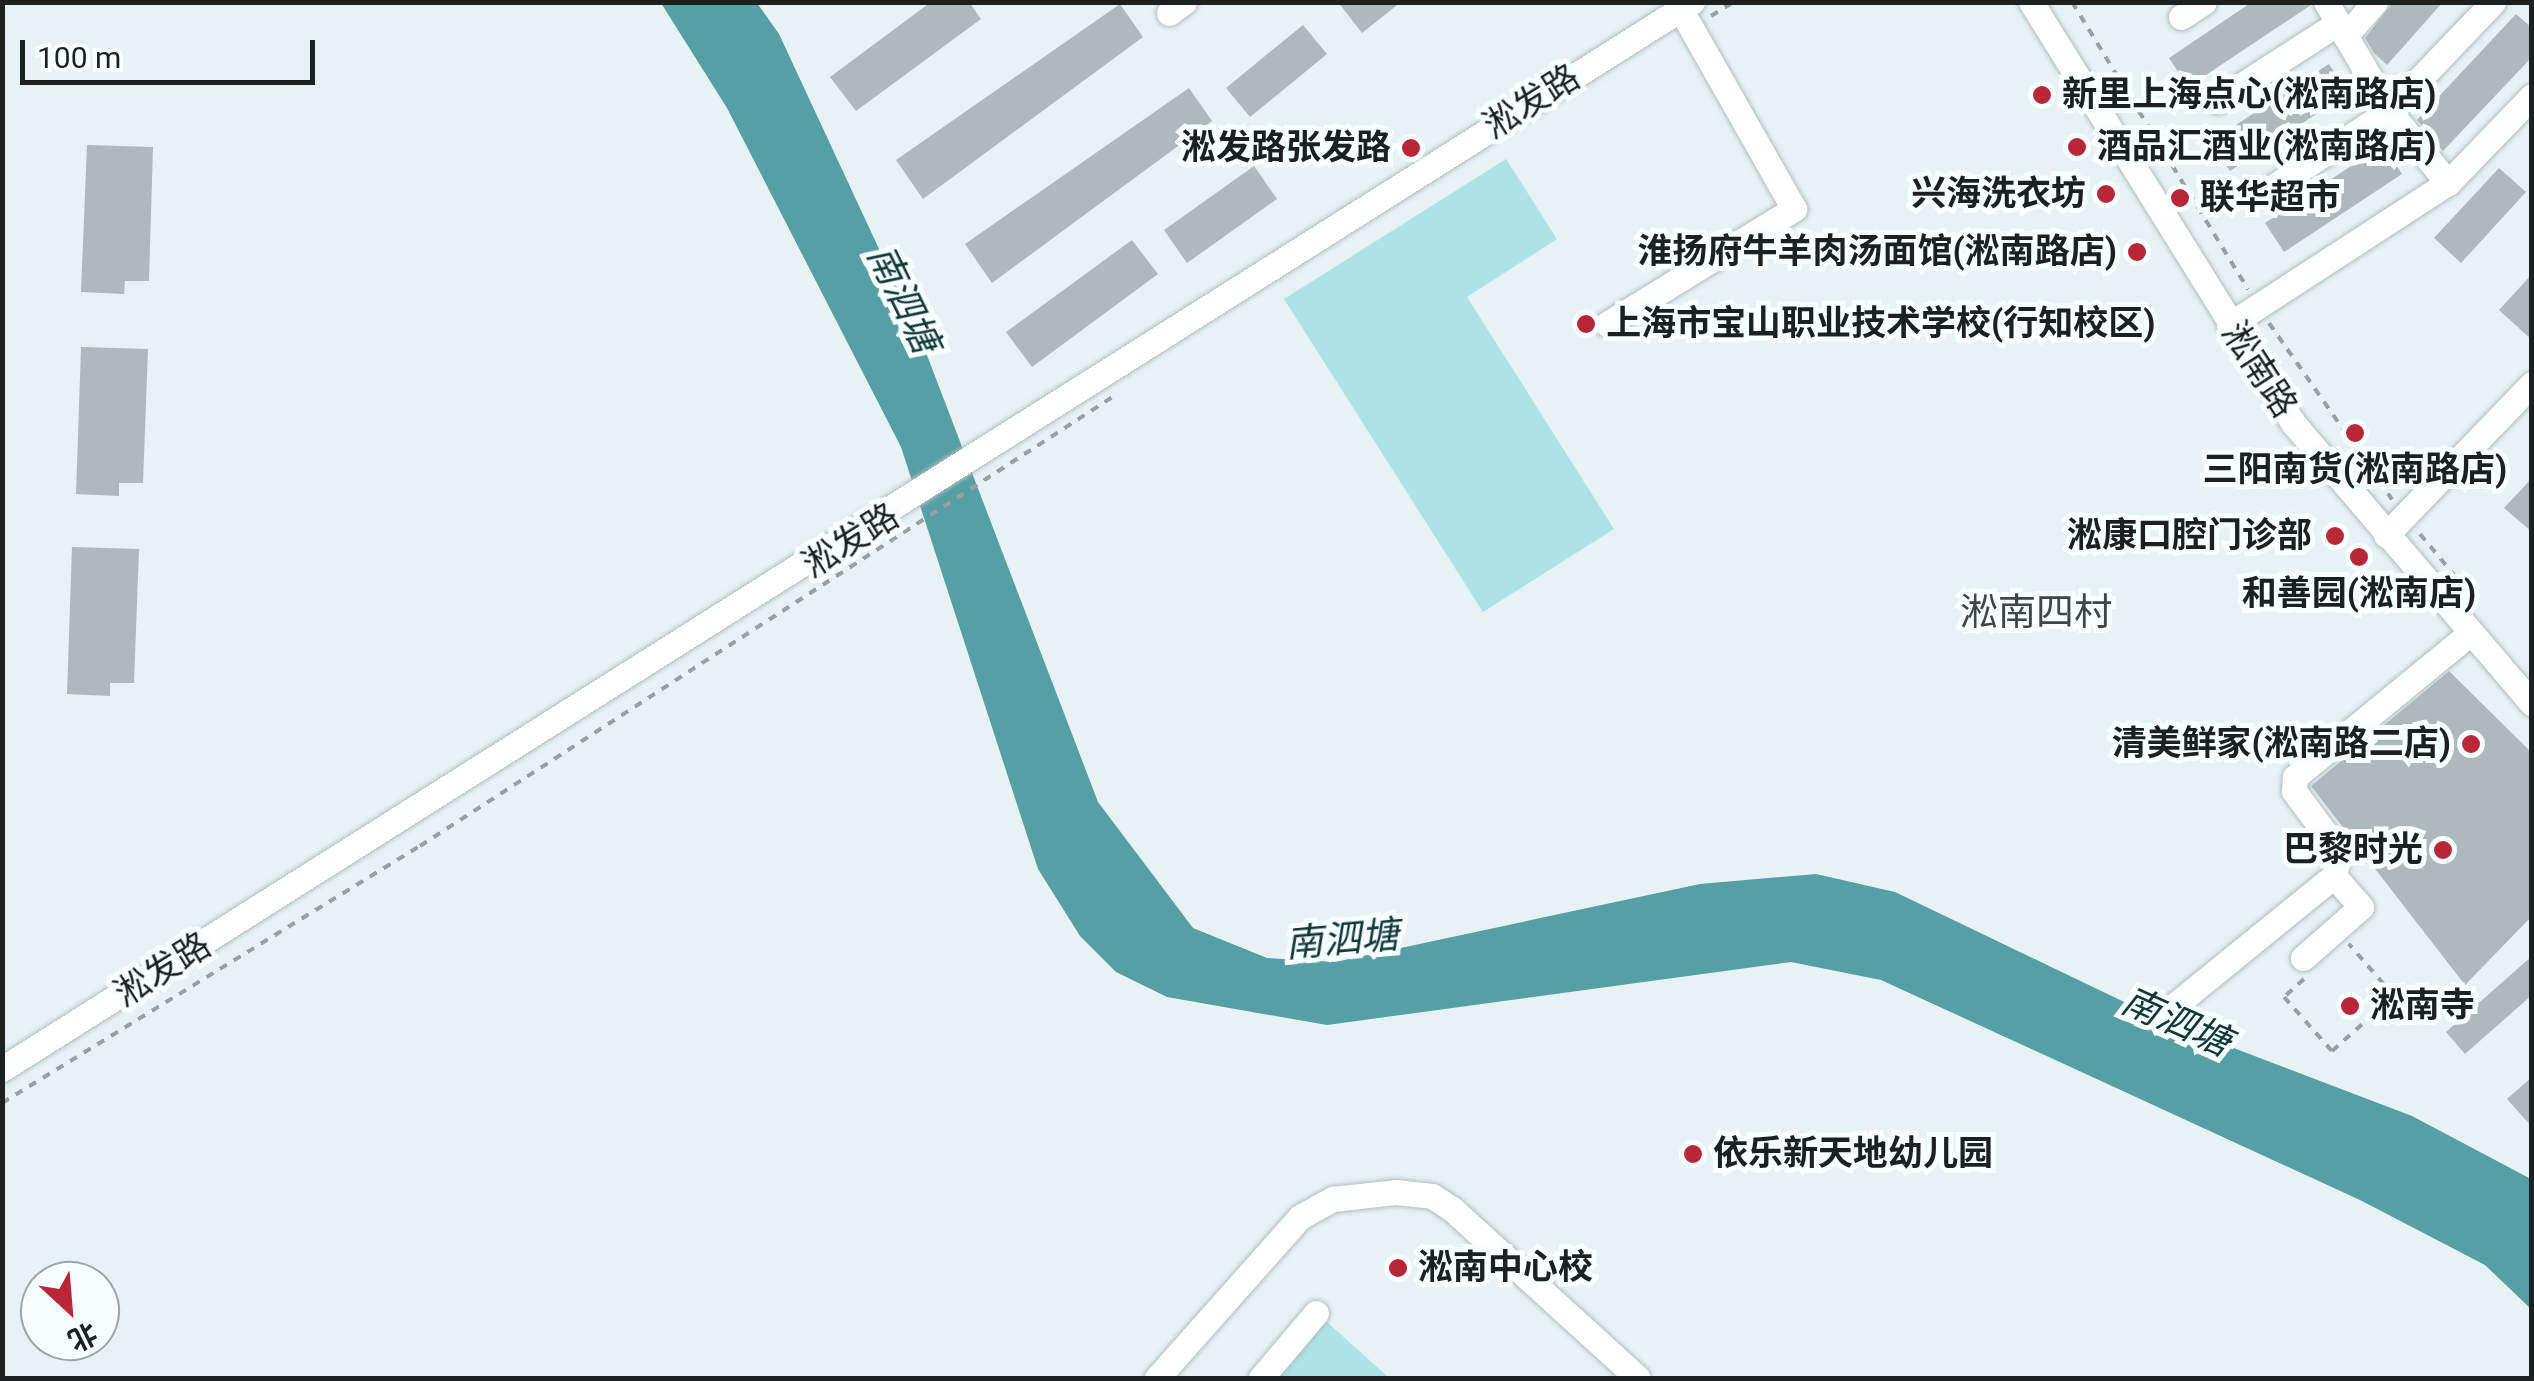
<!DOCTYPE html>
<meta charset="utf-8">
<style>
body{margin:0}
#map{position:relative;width:2534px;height:1381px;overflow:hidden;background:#e6f2f3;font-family:Roboto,"Noto Sans SC",sans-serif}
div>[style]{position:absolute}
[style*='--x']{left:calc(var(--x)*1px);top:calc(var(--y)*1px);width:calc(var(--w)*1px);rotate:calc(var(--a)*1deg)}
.green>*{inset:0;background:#ade3e6}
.water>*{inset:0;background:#569fa4}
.building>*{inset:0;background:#adb9ba}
.path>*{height:4px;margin-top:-2px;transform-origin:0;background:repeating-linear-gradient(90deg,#98a1a2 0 8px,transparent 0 16px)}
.roads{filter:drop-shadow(0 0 2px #b1bcbd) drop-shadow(0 0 2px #b1bcbd)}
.minor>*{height:25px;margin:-12.5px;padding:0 12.5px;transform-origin:12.5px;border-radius:12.5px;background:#fff}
.dots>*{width:28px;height:28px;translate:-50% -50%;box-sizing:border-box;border:5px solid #f7feff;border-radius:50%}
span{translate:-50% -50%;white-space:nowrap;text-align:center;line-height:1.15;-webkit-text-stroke:10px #f7feff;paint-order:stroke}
.poi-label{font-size:35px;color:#1c2020;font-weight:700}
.left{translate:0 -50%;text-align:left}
.right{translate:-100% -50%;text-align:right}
.street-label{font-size:35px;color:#1c2020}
.water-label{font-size:38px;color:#123739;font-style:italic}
.neighbourhood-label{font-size:38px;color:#3d4747}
.frame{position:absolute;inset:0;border:5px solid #1c2020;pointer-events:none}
.north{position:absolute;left:20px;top:1261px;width:100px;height:100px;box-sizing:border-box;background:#f7feff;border:2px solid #9fa5a6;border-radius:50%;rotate:154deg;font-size:28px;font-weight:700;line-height:40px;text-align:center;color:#1c2020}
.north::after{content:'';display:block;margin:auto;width:35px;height:45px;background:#b82737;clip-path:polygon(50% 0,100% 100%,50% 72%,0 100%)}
.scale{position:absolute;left:20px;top:40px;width:295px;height:45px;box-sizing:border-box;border:5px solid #1c2020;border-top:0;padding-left:12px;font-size:30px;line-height:35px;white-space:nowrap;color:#1c2020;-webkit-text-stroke:8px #f7feff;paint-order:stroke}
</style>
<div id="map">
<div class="green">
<div style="clip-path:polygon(1506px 159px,1557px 239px,1467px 297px,1614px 529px,1483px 612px,1284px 299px)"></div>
<div style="clip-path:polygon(1326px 1321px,1388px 1377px,1386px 1378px,1277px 1378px)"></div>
</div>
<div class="water">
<div style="clip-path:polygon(661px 3px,757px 3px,779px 34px,920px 337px,1098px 802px,1193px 928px,1267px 958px,1335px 962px,1700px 884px,1816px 874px,1895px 892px,2168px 1023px,2412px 1116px,2531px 1179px,2531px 1309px,2485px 1265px,2360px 1200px,1881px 980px,1791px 962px,1327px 1025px,1167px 997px,1116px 972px,1080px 936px,1038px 869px,901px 447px,727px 108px)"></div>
</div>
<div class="building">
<div style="clip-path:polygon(931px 2px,969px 2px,981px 19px,856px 111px,830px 77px)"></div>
<div style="clip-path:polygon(1338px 2px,1401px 2px,1362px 33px)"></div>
<div style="clip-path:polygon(2252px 2px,2311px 5px,2188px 87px,2169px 58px)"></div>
<div style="clip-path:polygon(2443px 2px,2387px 65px,2374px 53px,2365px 38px,2393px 2px)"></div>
<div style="clip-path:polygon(1120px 4px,1143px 37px,923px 199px,896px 160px)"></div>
<div style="clip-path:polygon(2516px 14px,2532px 28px,2532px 57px,2443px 151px,2417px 120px)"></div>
<div style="clip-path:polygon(1303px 25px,1327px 54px,1250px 117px,1226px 88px)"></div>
<div style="clip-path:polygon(2329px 64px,2348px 93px,2230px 171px,2210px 142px)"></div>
<div style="clip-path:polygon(1189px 88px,1212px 121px,992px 283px,965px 244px)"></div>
<div style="clip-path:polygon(87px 145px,153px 147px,149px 281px,125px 281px,124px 294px,81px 292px)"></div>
<div style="clip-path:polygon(2383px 145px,2402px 174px,2284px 252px,2265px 223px)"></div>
<div style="clip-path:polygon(1254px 166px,1277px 199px,1187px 263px,1164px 230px)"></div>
<div style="clip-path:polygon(2499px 168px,2526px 192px,2461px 263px,2434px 238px)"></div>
<div style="clip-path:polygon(1132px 240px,1158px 274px,1032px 367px,1006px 332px)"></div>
<div style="clip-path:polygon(2532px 274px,2532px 340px,2499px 310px)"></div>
<div style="clip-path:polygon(81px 347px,148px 349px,143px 483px,119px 483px,119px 496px,76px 494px)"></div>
<div style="clip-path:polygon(2532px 478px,2532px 532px,2504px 508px)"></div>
<div style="clip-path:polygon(72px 547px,139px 549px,134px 683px,110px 683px,110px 696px,67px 694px)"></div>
<div style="clip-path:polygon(2449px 671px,2532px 753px,2532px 916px,2465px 985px,2311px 786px)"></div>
<div style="clip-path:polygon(2532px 956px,2532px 995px,2465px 1054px,2446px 1032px)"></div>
<div style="clip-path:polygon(2532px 1077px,2532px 1127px,2507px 1099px)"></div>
</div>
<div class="path">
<div style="--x:2072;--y:2;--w:337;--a:58.5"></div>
<div style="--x:1711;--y:16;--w:26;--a:-32"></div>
<div style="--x:2269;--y:323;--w:215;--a:55.1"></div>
<div style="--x:2420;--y:534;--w:55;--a:50.2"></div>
<div style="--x:2304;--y:979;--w:27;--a:138"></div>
<div style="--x:2284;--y:997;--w:72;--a:48.4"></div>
<div style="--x:2332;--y:1051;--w:83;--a:-41.6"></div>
<div style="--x:2394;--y:996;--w:69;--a:-130.9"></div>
<div style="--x:2;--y:1103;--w:491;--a:-31.6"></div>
<div style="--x:420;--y:846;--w:831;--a:-32.96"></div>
</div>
<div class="roads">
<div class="minor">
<div style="--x:2031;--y:2;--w:497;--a:58.1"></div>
<div style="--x:2294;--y:424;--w:367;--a:49.6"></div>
<div style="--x:1169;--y:13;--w:19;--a:-36"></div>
<div style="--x:2181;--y:17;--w:27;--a:-33"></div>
<div style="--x:2345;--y:36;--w:45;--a:-48.6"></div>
<div style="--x:2217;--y:101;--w:144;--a:-32.8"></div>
<div style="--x:2448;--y:183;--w:121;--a:-46"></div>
<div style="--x:2270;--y:189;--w:142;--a:-33.2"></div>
<div style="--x:2389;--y:111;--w:151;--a:-46.3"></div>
<div style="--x:1607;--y:324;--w:220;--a:-31.6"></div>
<div style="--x:1794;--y:209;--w:229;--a:-119.6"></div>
<div style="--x:2229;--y:325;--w:261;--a:-33"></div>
<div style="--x:2448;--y:183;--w:93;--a:-129.3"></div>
<div style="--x:2389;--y:111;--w:126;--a:-120"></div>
<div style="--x:2386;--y:535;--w:210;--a:-46"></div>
<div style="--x:2303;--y:958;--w:77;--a:-41.3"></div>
<div style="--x:2361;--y:907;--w:41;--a:-131.1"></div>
<div style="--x:2159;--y:1018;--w:225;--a:-39.1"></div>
<div style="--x:2334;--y:876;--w:25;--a:-78"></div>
<div style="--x:2339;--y:852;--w:76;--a:-126.4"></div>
<div style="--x:2294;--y:791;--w:14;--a:-86"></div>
<div style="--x:2295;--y:777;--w:224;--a:-39.4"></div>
<div style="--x:2;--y:1069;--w:1999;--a:-32.27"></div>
<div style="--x:1157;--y:1378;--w:215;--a:-48.4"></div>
<div style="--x:1300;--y:1217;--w:38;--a:-29"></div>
<div style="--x:1333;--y:1199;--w:62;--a:-6.4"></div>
<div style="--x:1395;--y:1192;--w:37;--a:6"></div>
<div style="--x:1432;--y:1196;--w:24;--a:33"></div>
<div style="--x:1452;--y:1209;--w:251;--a:42.3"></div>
<div style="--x:1261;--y:1378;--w:85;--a:-49.8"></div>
</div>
</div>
<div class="dots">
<div style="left:2042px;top:95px;background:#b82737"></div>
<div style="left:2077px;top:147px;background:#b82737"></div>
<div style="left:1411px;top:148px;background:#b82737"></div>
<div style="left:2106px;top:194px;background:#b82737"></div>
<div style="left:2180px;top:198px;background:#b82737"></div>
<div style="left:2137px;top:252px;background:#b82737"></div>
<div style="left:1586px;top:324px;background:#b82737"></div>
<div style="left:2355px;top:433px;background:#b82737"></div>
<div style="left:2335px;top:536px;background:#b82737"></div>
<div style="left:2359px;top:557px;background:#b82737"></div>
<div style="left:2471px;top:744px;background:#b82737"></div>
<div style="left:2443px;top:850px;background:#b82737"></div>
<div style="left:2350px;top:1006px;background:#b82737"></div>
<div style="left:1693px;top:1154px;background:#b82737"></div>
<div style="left:1398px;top:1268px;background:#b82737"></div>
</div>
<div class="poi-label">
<span class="left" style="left:2062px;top:95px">新里上海点心(淞南路店)</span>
<span class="left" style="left:2097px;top:147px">酒品汇酒业(淞南路店)</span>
<span class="right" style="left:1391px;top:148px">淞发路张发路</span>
<span class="right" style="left:2086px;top:194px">兴海洗衣坊</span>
<span class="left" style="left:2200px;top:198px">联华超市</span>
<span class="right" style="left:2117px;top:252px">淮扬府牛羊肉汤面馆(淞南路店)</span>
<span class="left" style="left:1606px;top:324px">上海市宝山职业技术学校(行知校区)</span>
<span style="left:2355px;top:470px">三阳南货(淞南路店)</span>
<span class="right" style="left:2312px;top:536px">淞康口腔门诊部</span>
<span style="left:2359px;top:594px">和善园(淞南店)</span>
<span class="right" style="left:2451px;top:744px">清美鲜家(淞南路二店)</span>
<span class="right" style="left:2423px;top:850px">巴黎时光</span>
<span class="left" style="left:2370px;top:1006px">淞南寺</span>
<span class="left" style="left:1713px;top:1154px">依乐新天地幼儿园</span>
<span class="left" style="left:1418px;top:1268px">淞南中心校</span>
</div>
<div class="street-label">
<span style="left:1532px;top:102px;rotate:-32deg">淞发路</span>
<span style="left:2259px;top:370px;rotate:57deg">淞南路</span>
<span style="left:851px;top:541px;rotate:-32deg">淞发路</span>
<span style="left:163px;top:970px;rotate:-32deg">淞发路</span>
</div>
<div class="water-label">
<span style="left:903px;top:299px;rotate:64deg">南泗塘</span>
<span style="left:1342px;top:940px;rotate:-5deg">南泗塘</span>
<span style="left:2176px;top:1022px;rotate:24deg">南泗塘</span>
</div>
<div class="neighbourhood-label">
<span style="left:2036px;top:613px">淞南四村</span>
</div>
<div class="frame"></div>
<div class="north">北</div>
<div class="scale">100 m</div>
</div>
